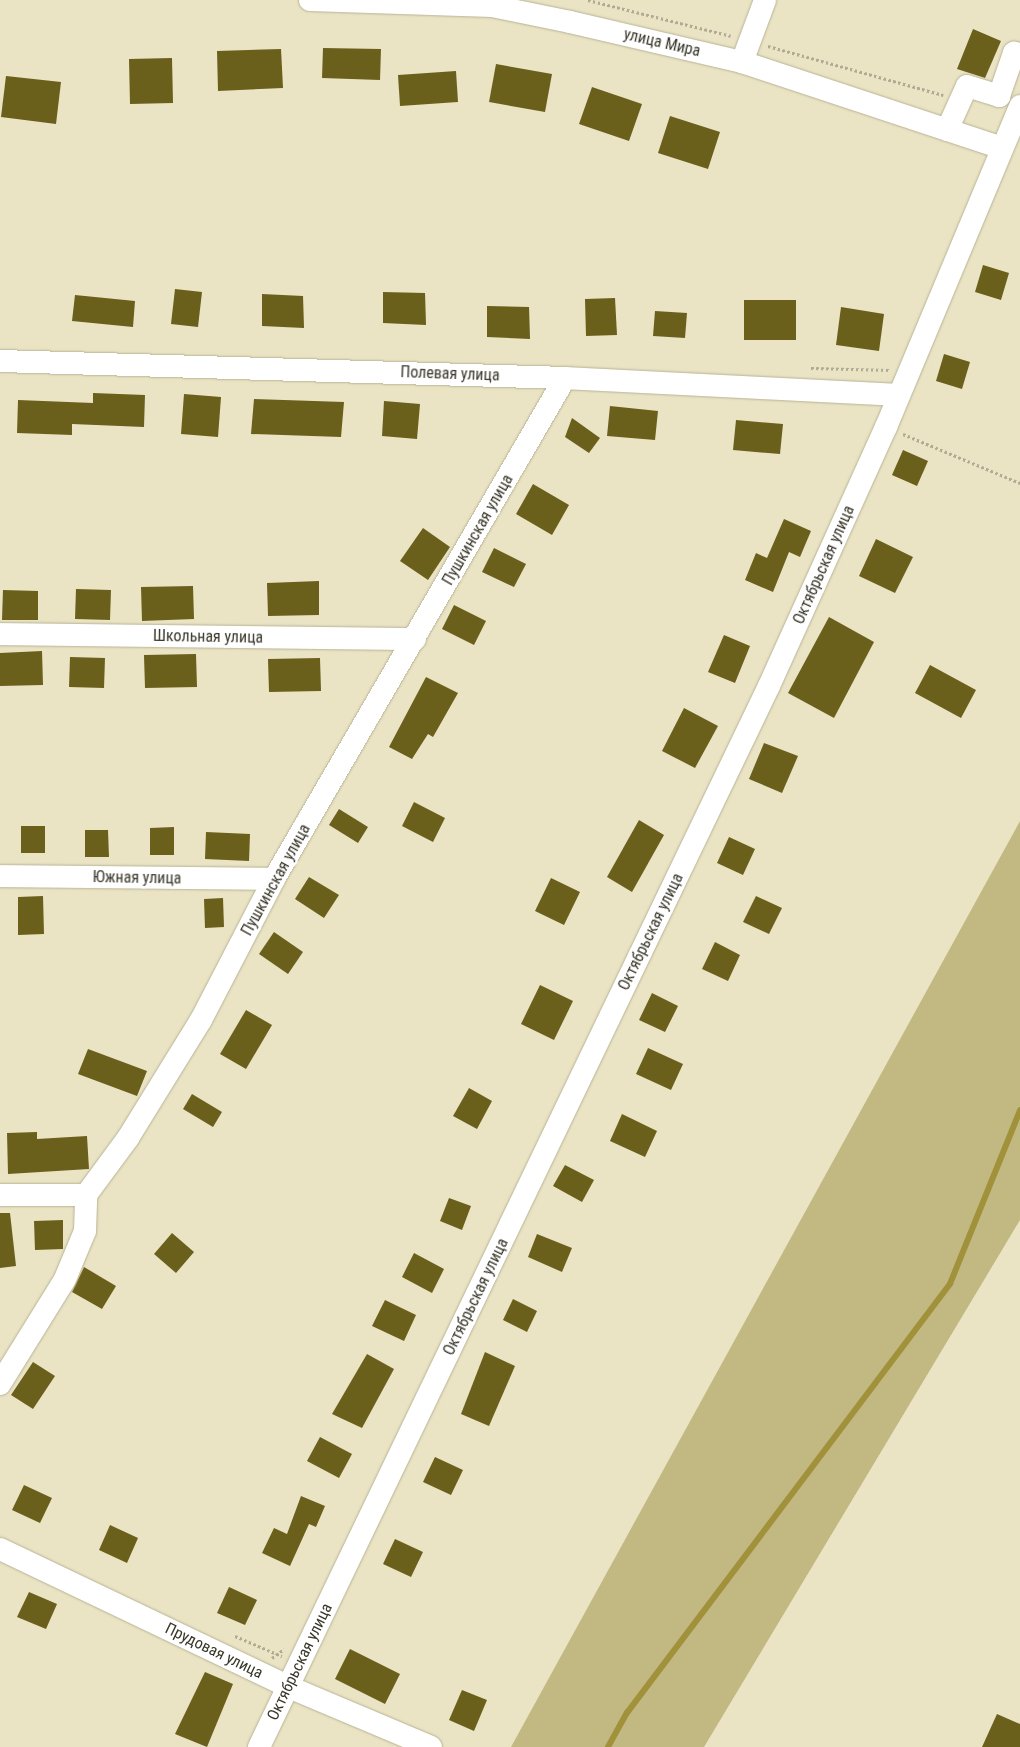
<!DOCTYPE html>
<meta charset="utf-8">
<style>
body{margin:0}
#map{position:relative;width:1020px;height:1747px;overflow:hidden;background:#eae4c5;font-family:"Roboto Condensed",sans-serif}
div>[style]{position:absolute}
[style*='--x']{left:calc(var(--x)*1px);top:calc(var(--y)*1px);width:calc(var(--w)*1px);rotate:calc(var(--a)*1deg)}
.green>*{inset:0;background:#c2b881}
.stream>*{height:5.5px;margin:-2.75px;padding:0 2.75px;transform-origin:2.75px;border-radius:2.75px;background:#a1913b}
.building>*{inset:0;background:#6b5f1c}
.path>*{height:3px;margin-top:-1.5px;transform-origin:0;background:repeating-linear-gradient(90deg,#b0ab92 0 2.5px,transparent 0 5px)}
.roads{filter:drop-shadow(0 0 1px #b8b394) drop-shadow(0 0 1px #b8b394)}
.minor>*{height:22px;margin:-11px;padding:0 11px;transform-origin:11px;border-radius:11px;background:#fff}
span{translate:-50% -50%;white-space:nowrap;text-align:center;line-height:1.15;-webkit-text-stroke:5px #fff;paint-order:stroke}
.street-label{font-size:16px;color:#39372a}
</style>
<div id="map">
<div class="green">
<div style="clip-path:polygon(1020px 821px,1020px 1220px,704px 1747px,511px 1747px)"></div>
</div>
<div class="stream">
<div style="--x:608;--y:1747;--w:39;--a:-61"></div>
<div style="--x:627;--y:1713;--w:537;--a:-53.02"></div>
<div style="--x:950;--y:1284;--w:187;--a:-68"></div>
</div>
<div class="building">
<div style="clip-path:polygon(973px 29px,1001px 41px,985px 78px,957px 69px)"></div>
<div style="clip-path:polygon(323px 48px,381px 49px,380px 80px,322px 78px)"></div>
<div style="clip-path:polygon(281px 49px,283px 88px,218px 91px,217px 51px)"></div>
<div style="clip-path:polygon(172px 58px,173px 103px,130px 104px,129px 59px)"></div>
<div style="clip-path:polygon(496px 64px,552px 74px,545px 112px,489px 102px)"></div>
<div style="clip-path:polygon(456px 71px,458px 102px,400px 106px,398px 75px)"></div>
<div style="clip-path:polygon(6px 76px,61px 82px,56px 124px,1px 117px)"></div>
<div style="clip-path:polygon(592px 87px,642px 104px,629px 141px,579px 124px)"></div>
<div style="clip-path:polygon(670px 116px,720px 132px,708px 169px,658px 153px)"></div>
<div style="clip-path:polygon(983px 265px,1009px 273px,1001px 300px,975px 292px)"></div>
<div style="clip-path:polygon(175px 289px,202px 292px,198px 327px,171px 324px)"></div>
<div style="clip-path:polygon(383px 292px,425px 293px,426px 325px,383px 323px)"></div>
<div style="clip-path:polygon(262px 294px,303px 296px,304px 328px,262px 326px)"></div>
<div style="clip-path:polygon(75px 295px,135px 301px,133px 327px,72px 321px)"></div>
<div style="clip-path:polygon(615px 298px,617px 335px,586px 336px,585px 299px)"></div>
<div style="clip-path:polygon(744px 300px,796px 300px,796px 340px,744px 340px)"></div>
<div style="clip-path:polygon(487px 306px,529px 307px,530px 339px,487px 337px)"></div>
<div style="clip-path:polygon(841px 307px,884px 314px,879px 351px,836px 345px)"></div>
<div style="clip-path:polygon(655px 311px,687px 313px,685px 338px,653px 336px)"></div>
<div style="clip-path:polygon(944px 354px,970px 362px,962px 389px,936px 381px)"></div>
<div style="clip-path:polygon(93px 393px,145px 395px,144px 427px,72px 424px,72px 435px,17px 433px,18px 400px,93px 403px)"></div>
<div style="clip-path:polygon(184px 394px,221px 397px,218px 437px,181px 434px)"></div>
<div style="clip-path:polygon(254px 399px,344px 402px,341px 437px,251px 434px)"></div>
<div style="clip-path:polygon(384px 401px,420px 404px,417px 439px,382px 436px)"></div>
<div style="clip-path:polygon(610px 406px,658px 411px,655px 440px,607px 436px)"></div>
<div style="clip-path:polygon(572px 418px,600px 438px,589px 453px,565px 437px)"></div>
<div style="clip-path:polygon(736px 420px,783px 424px,780px 454px,733px 450px)"></div>
<div style="clip-path:polygon(903px 450px,928px 461px,917px 486px,892px 475px)"></div>
<div style="clip-path:polygon(533px 484px,569px 505px,552px 535px,516px 514px)"></div>
<div style="clip-path:polygon(784px 519px,811px 531px,800px 557px,789px 552px,773px 592px,745px 580px,756px 553px,767px 558px)"></div>
<div style="clip-path:polygon(423px 528px,450px 547px,428px 580px,400px 561px)"></div>
<div style="clip-path:polygon(876px 539px,913px 557px,895px 593px,859px 576px)"></div>
<div style="clip-path:polygon(494px 548px,526px 564px,514px 587px,482px 572px)"></div>
<div style="clip-path:polygon(319px 581px,319px 615px,268px 616px,267px 583px)"></div>
<div style="clip-path:polygon(193px 586px,194px 619px,142px 621px,141px 587px)"></div>
<div style="clip-path:polygon(76px 589px,111px 590px,110px 620px,75px 619px)"></div>
<div style="clip-path:polygon(3px 590px,38px 591px,38px 620px,2px 620px)"></div>
<div style="clip-path:polygon(454px 605px,486px 621px,474px 645px,442px 629px)"></div>
<div style="clip-path:polygon(829px 617px,874px 642px,834px 718px,788px 693px)"></div>
<div style="clip-path:polygon(724px 635px,750px 646px,735px 683px,708px 672px)"></div>
<div style="clip-path:polygon(42px 651px,43px 685px,0 686px,0 653px)"></div>
<div style="clip-path:polygon(196px 654px,197px 687px,145px 688px,144px 655px)"></div>
<div style="clip-path:polygon(70px 657px,105px 658px,104px 688px,69px 687px)"></div>
<div style="clip-path:polygon(320px 658px,321px 691px,269px 692px,268px 659px)"></div>
<div style="clip-path:polygon(930px 665px,976px 690px,961px 718px,915px 693px)"></div>
<div style="clip-path:polygon(426px 677px,458px 693px,433px 737px,428px 734px,412px 759px,389px 747px)"></div>
<div style="clip-path:polygon(684px 708px,718px 726px,695px 768px,662px 751px)"></div>
<div style="clip-path:polygon(764px 743px,798px 756px,782px 793px,749px 779px)"></div>
<div style="clip-path:polygon(414px 802px,445px 818px,433px 842px,402px 826px)"></div>
<div style="clip-path:polygon(339px 809px,368px 827px,358px 843px,329px 825px)"></div>
<div style="clip-path:polygon(639px 820px,664px 835px,632px 892px,607px 877px)"></div>
<div style="clip-path:polygon(21px 826px,45px 826px,45px 853px,21px 853px)"></div>
<div style="clip-path:polygon(174px 827px,174px 855px,150px 855px,150px 828px)"></div>
<div style="clip-path:polygon(85px 830px,108px 830px,109px 857px,85px 857px)"></div>
<div style="clip-path:polygon(206px 832px,250px 834px,249px 861px,205px 859px)"></div>
<div style="clip-path:polygon(729px 837px,755px 849px,743px 875px,717px 863px)"></div>
<div style="clip-path:polygon(309px 877px,339px 895px,324px 918px,295px 899px)"></div>
<div style="clip-path:polygon(551px 878px,580px 892px,564px 925px,535px 911px)"></div>
<div style="clip-path:polygon(43px 896px,44px 934px,18px 935px,18px 897px)"></div>
<div style="clip-path:polygon(756px 896px,782px 908px,769px 934px,743px 922px)"></div>
<div style="clip-path:polygon(223px 898px,224px 927px,205px 928px,204px 899px)"></div>
<div style="clip-path:polygon(274px 932px,303px 952px,288px 974px,259px 954px)"></div>
<div style="clip-path:polygon(715px 942px,740px 955px,728px 981px,702px 969px)"></div>
<div style="clip-path:polygon(540px 985px,573px 1001px,554px 1040px,521px 1024px)"></div>
<div style="clip-path:polygon(652px 993px,678px 1006px,665px 1032px,639px 1020px)"></div>
<div style="clip-path:polygon(246px 1010px,272px 1025px,246px 1069px,220px 1054px)"></div>
<div style="clip-path:polygon(648px 1048px,683px 1064px,671px 1090px,636px 1074px)"></div>
<div style="clip-path:polygon(88px 1049px,147px 1071px,137px 1096px,78px 1074px)"></div>
<div style="clip-path:polygon(469px 1088px,492px 1101px,477px 1129px,453px 1116px)"></div>
<div style="clip-path:polygon(192px 1094px,222px 1112px,213px 1127px,183px 1109px)"></div>
<div style="clip-path:polygon(622px 1114px,657px 1131px,645px 1157px,610px 1141px)"></div>
<div style="clip-path:polygon(37px 1132px,37px 1139px,87px 1136px,89px 1169px,8px 1174px,7px 1133px)"></div>
<div style="clip-path:polygon(565px 1165px,594px 1180px,582px 1202px,553px 1186px)"></div>
<div style="clip-path:polygon(449px 1198px,471px 1206px,462px 1230px,440px 1221px)"></div>
<div style="clip-path:polygon(0 1213px,10px 1213px,16px 1266px,0 1268px)"></div>
<div style="clip-path:polygon(63px 1220px,63px 1249px,35px 1250px,34px 1221px)"></div>
<div style="clip-path:polygon(172px 1233px,194px 1252px,176px 1273px,154px 1254px)"></div>
<div style="clip-path:polygon(537px 1234px,572px 1248px,562px 1272px,528px 1257px)"></div>
<div style="clip-path:polygon(414px 1253px,444px 1269px,432px 1293px,402px 1277px)"></div>
<div style="clip-path:polygon(84px 1267px,116px 1286px,102px 1309px,72px 1292px)"></div>
<div style="clip-path:polygon(513px 1299px,537px 1311px,527px 1332px,503px 1320px)"></div>
<div style="clip-path:polygon(385px 1300px,416px 1315px,404px 1341px,372px 1326px)"></div>
<div style="clip-path:polygon(485px 1352px,515px 1366px,489px 1426px,461px 1414px)"></div>
<div style="clip-path:polygon(367px 1354px,394px 1369px,362px 1428px,332px 1414px)"></div>
<div style="clip-path:polygon(33px 1362px,55px 1376px,33px 1409px,11px 1395px)"></div>
<div style="clip-path:polygon(320px 1437px,352px 1454px,339px 1478px,307px 1461px)"></div>
<div style="clip-path:polygon(435px 1457px,463px 1470px,451px 1495px,423px 1482px)"></div>
<div style="clip-path:polygon(24px 1485px,52px 1498px,40px 1523px,12px 1510px)"></div>
<div style="clip-path:polygon(301px 1496px,325px 1506px,316px 1527px,309px 1524px,290px 1566px,262px 1553px,274px 1528px,287px 1534px)"></div>
<div style="clip-path:polygon(110px 1525px,138px 1538px,127px 1563px,99px 1550px)"></div>
<div style="clip-path:polygon(395px 1539px,423px 1552px,411px 1577px,383px 1564px)"></div>
<div style="clip-path:polygon(229px 1587px,257px 1600px,245px 1625px,217px 1613px)"></div>
<div style="clip-path:polygon(29px 1592px,57px 1604px,46px 1629px,17px 1617px)"></div>
<div style="clip-path:polygon(350px 1649px,400px 1674px,385px 1704px,335px 1679px)"></div>
<div style="clip-path:polygon(205px 1672px,233px 1684px,207px 1747px,175px 1734px)"></div>
<div style="clip-path:polygon(462px 1690px,487px 1700px,474px 1731px,449px 1720px)"></div>
<div style="clip-path:polygon(997px 1714px,1020px 1724px,1020px 1747px,982px 1747px)"></div>
</div>
<div class="path">
<div style="--x:588;--y:0;--w:147;--a:14.1"></div>
<div style="--x:768;--y:46;--w:182;--a:15.6"></div>
<div style="--x:811;--y:368;--w:79;--a:1.5"></div>
<div style="--x:903;--y:434;--w:127;--a:22.7"></div>
<div style="--x:235;--y:1636;--w:51;--a:23.1"></div>
<div style="--x:272;--y:1658;--w:15;--a:-37"></div>
</div>
<div class="roads">
<div class="minor">
<div style="--x:310;--y:0;--w:182;--a:1.9"></div>
<div style="--x:492;--y:6;--w:80;--a:11.6"></div>
<div style="--x:570;--y:22;--w:177;--a:13.1"></div>
<div style="--x:742;--y:62;--w:274;--a:18.3"></div>
<div style="--x:742;--y:62;--w:66;--a:-69.6"></div>
<div style="--x:947;--y:130;--w:48;--a:-65.6"></div>
<div style="--x:967;--y:86;--w:34;--a:17"></div>
<div style="--x:999;--y:96;--w:46;--a:-70.8"></div>
<div style="--x:1014;--y:53;--w:6;--a:9"></div>
<div style="--x:0;--y:361;--w:565;--a:1.72"></div>
<div style="--x:565;--y:378;--w:334;--a:2.9"></div>
<div style="--x:0;--y:634;--w:415;--a:0.7"></div>
<div style="--x:0;--y:876;--w:274;--a:0.6"></div>
<div style="--x:0;--y:1195;--w:86;--a:0"></div>
<div style="--x:0;--y:1384;--w:123;--a:-58.2"></div>
<div style="--x:65;--y:1279;--w:52;--a:-67.4"></div>
<div style="--x:85;--y:1231;--w:36;--a:-88"></div>
<div style="--x:86;--y:1195;--w:71;--a:-53.6"></div>
<div style="--x:128;--y:1138;--w:139;--a:-58.3"></div>
<div style="--x:201;--y:1020;--w:159;--a:-62.6"></div>
<div style="--x:274;--y:879;--w:579;--a:-59.85"></div>
<div style="--x:0;--y:1549;--w:320;--a:25.5"></div>
<div style="--x:289;--y:1687;--w:154;--a:22.9"></div>
<div style="--x:259;--y:1747;--w:1177;--a:-64.33"></div>
<div style="--x:769;--y:686;--w:284;--a:-65.7"></div>
<div style="--x:886;--y:427;--w:348;--a:-67.3"></div>
</div>
</div>
<div class="street-label">
<span style="left:662px;top:43px;rotate:13deg">улица Мира</span>
<span style="left:450px;top:374px;rotate:2deg">Полевая улица</span>
<span style="left:478px;top:530px;rotate:-60deg">Пушкинская улица</span>
<span style="left:824px;top:565px;rotate:-66deg">Октябрьская улица</span>
<span style="left:208px;top:637px;rotate:1deg">Школьная улица</span>
<span style="left:137px;top:878px;rotate:1deg">Южная улица</span>
<span style="left:276px;top:880px;rotate:-61deg">Пушкинская улица</span>
<span style="left:651px;top:932px;rotate:-64deg">Октябрьская улица</span>
<span style="left:476px;top:1297px;rotate:-64deg">Октябрьская улица</span>
<span style="left:214px;top:1651px;rotate:26deg">Прудовая улица</span>
<span style="left:300px;top:1662px;rotate:-64deg">Октябрьская улица</span>
</div>
</div>
